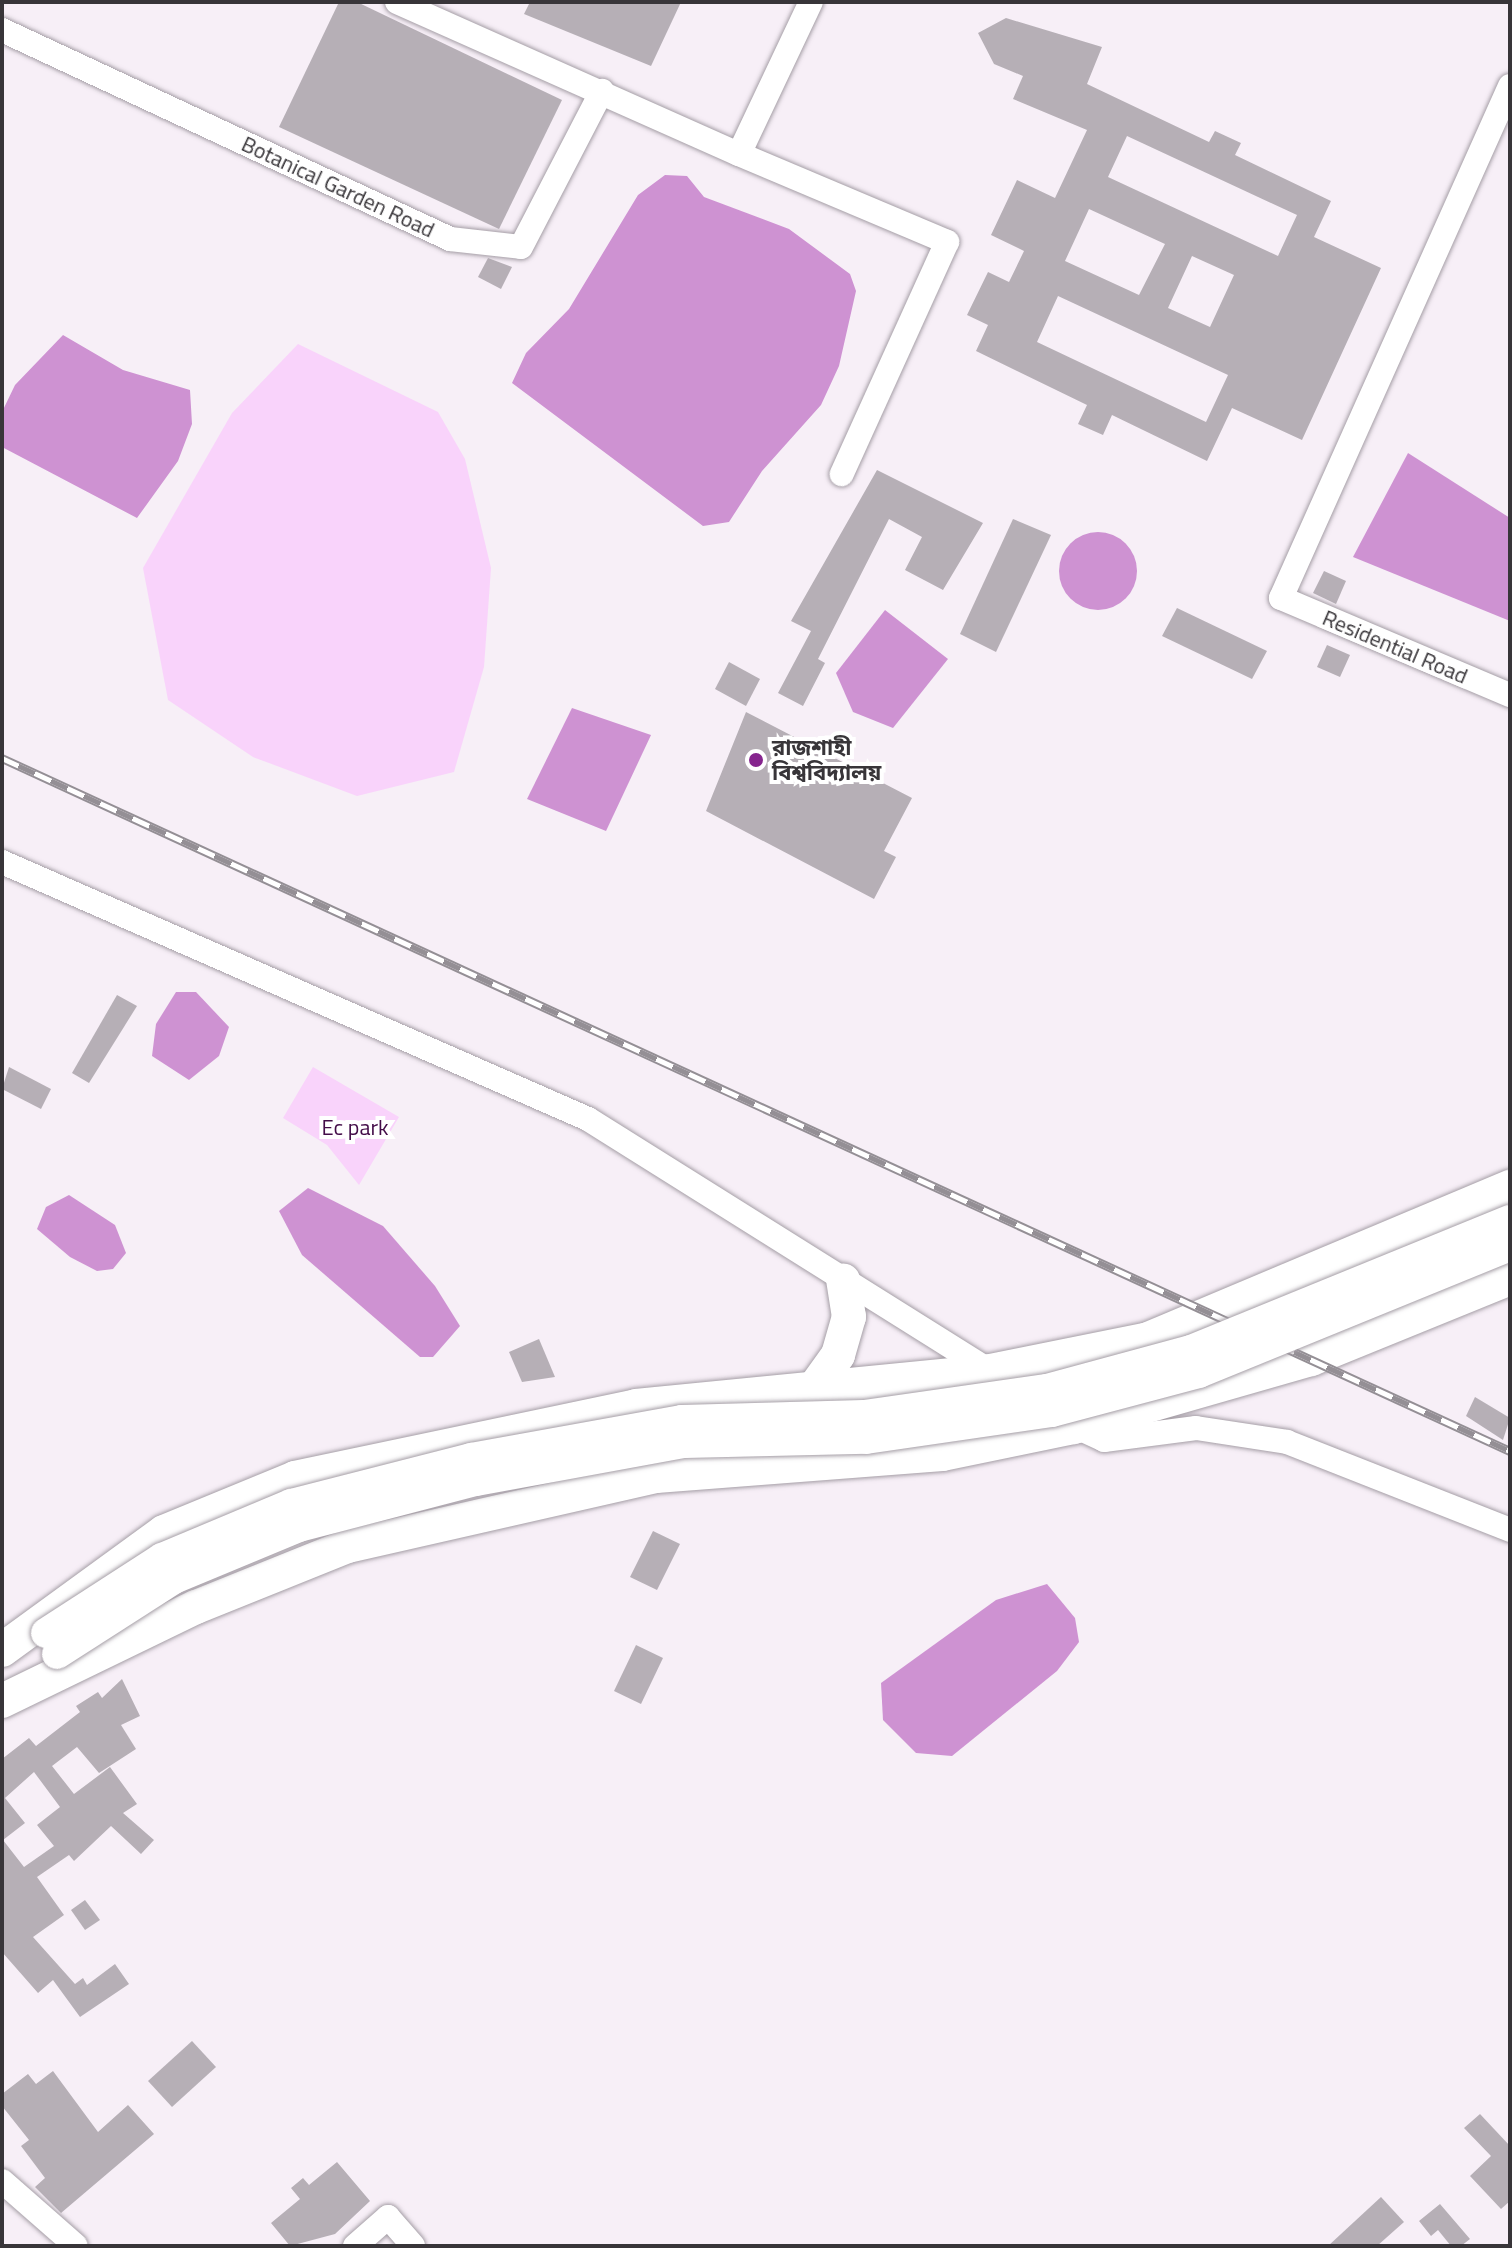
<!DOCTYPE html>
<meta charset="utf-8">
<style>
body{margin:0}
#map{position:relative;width:1512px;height:2248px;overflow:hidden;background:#f7eff7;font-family:"Titillium Web","Noto Sans Bengali",sans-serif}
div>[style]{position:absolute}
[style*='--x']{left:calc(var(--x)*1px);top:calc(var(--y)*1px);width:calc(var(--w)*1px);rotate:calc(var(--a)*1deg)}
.green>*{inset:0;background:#f9d3fb}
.water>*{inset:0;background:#ce92d2}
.round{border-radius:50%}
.building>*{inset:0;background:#b6afb6}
.roads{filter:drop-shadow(0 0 2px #a59ea6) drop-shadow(0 0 2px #a59ea6)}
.minor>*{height:24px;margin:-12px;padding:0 12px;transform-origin:12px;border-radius:12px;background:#fff}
.secondary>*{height:34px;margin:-17px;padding:0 17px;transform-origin:17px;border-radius:17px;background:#fff}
.rail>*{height:9px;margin-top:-4.5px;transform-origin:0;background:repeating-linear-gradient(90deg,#fff 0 18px,#948f95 0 36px);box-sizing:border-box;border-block:2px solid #948f95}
.bridges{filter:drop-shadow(0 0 2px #a59ea6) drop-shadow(0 0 2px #a59ea6)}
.tertiary-bridge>*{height:30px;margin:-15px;padding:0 15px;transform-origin:15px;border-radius:15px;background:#fff}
.dots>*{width:22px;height:22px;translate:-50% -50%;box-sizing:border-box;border:4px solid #fff;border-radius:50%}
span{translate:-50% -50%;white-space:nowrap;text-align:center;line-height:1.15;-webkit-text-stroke:8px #fff;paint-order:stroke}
.street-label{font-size:22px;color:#383539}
.poi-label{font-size:22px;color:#383539;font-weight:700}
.left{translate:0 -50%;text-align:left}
.park-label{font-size:22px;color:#430c48}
.frame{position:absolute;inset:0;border:4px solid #383539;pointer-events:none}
</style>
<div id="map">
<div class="green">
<div style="clip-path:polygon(298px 344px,438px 412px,465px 459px,491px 568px,484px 667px,454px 772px,357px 796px,253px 757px,168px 700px,143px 568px,232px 413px)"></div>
<div style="clip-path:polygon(313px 1067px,399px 1117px,359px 1185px,327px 1145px,283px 1118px)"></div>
</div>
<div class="water">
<div style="clip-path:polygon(665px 175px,687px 176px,704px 197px,789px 229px,850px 274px,856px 291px,839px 366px,821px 405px,762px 471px,729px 522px,703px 526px,512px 383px,526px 353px,569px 309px,638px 195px)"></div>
<div style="clip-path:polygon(63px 335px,123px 370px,190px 390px,192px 424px,178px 461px,137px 518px,2px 447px,2px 412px,15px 385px)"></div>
<div style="clip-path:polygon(1408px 453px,1510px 518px,1510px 621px,1353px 557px)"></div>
<div class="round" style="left:1059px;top:532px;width:78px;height:78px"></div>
<div style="clip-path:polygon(885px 610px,948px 659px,893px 728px,853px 712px,836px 673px)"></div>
<div style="clip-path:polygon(572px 708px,651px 735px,606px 831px,527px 799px)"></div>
<div style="clip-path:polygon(176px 992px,196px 992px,229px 1027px,219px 1056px,189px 1080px,152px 1056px,156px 1024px)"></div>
<div style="clip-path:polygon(308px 1188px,383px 1226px,435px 1286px,460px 1326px,433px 1357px,420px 1357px,302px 1255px,279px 1211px)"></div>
<div style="clip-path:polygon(69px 1195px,115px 1225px,126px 1253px,113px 1269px,97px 1271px,70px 1257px,37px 1229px,46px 1207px)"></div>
<div style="clip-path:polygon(1047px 1584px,1075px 1618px,1079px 1642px,1057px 1671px,952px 1756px,916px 1753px,883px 1720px,881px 1683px,996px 1600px)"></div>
</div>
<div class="building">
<div style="clip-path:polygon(339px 2px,357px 2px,562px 100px,499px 229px,279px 127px)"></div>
<div style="clip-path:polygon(530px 2px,681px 2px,651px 66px,524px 14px)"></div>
<div style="clip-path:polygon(evenodd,1006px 18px,1102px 47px,1087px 84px,1209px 142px,1215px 131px,1241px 143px,1235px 155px,1331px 201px,1314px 237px,1381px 268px,1302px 440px,1232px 408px,1207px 461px,1112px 415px,1103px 435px,1078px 424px,1087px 405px,976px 351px,988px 325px,967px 315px,988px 272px,1009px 282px,1024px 251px,991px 235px,1017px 180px,1055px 198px,1087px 130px,1013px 99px,1023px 76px,994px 64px,978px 33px,1006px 18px,1127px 136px,1297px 215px,1278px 256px,1108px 177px,1127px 136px,1006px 18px,1089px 209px,1165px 244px,1139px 295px,1065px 261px,1089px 209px,1006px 18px,1192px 256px,1234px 275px,1210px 327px,1168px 308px,1192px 256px,1006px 18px,1058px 296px,1228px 375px,1206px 422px,1037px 342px,1058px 296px)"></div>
<div style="clip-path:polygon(488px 258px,512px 267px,501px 289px,478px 277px)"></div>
<div style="clip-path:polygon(877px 470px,983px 523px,943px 590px,905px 570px,922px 537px,889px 519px,818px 659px,825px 663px,803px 706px,778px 693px,811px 631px,791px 621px)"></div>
<div style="clip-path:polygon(1013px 519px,1051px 535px,996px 652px,960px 634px)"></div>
<div style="clip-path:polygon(1324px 571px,1346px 581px,1336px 604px,1313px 593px)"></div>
<div style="clip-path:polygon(1177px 608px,1267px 651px,1252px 679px,1162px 636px)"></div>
<div style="clip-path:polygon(1327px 645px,1350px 655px,1340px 677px,1317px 667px)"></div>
<div style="clip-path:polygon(729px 662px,760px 679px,746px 706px,715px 689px)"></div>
<div style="clip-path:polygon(746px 712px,912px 798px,884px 851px,896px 857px,874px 899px,706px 811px)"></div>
<div style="clip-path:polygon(117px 995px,137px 1006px,89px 1083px,72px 1073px)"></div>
<div style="clip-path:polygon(9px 1067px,51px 1089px,41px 1109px,2px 1089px)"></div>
<div style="clip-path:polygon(539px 1339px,555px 1377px,522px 1382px,509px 1352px)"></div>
<div style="clip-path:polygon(1475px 1397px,1510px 1418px,1503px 1440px,1466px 1416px)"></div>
<div style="clip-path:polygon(653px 1531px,680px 1544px,657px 1590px,630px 1577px)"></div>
<div style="clip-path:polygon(636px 1645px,663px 1658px,641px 1704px,614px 1691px)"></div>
<div style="clip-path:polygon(evenodd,122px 1679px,140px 1716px,121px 1725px,136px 1749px,99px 1773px,77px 1747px,52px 1766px,74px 1794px,110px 1767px,137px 1804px,123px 1813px,154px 1840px,141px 1854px,111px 1826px,74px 1861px,69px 1855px,37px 1877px,64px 1915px,33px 1937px,75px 1984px,83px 1978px,87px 1985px,115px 1964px,129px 1984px,80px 2017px,53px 1980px,38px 1993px,2px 1952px,2px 1759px,29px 1738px,36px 1746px,80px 1712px,76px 1706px,98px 1692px,102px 1698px,122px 1679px,34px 1772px,60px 1807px,37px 1825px,54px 1846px,24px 1867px,3px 1840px,25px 1823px,5px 1798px,34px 1772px)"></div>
<div style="clip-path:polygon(85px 1900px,100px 1920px,85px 1930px,71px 1910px)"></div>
<div style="clip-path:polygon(192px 2041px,216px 2067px,172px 2107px,148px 2081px)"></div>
<div style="clip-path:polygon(53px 2071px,98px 2132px,128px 2105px,154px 2134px,61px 2213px,35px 2187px,45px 2178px,21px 2146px,29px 2140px,2px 2106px,2px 2094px,28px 2074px,36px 2084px)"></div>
<div style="clip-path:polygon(1480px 2114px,1510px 2146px,1510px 2201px,1501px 2209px,1470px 2176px,1491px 2156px,1464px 2128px)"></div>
<div style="clip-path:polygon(337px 2162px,370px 2201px,335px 2234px,290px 2246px,271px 2223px,300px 2199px,291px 2188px,303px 2178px,309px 2185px)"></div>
<div style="clip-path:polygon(1381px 2197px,1404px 2222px,1377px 2246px,1328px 2246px)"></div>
<div style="clip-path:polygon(1440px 2204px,1470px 2239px,1461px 2246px,1451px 2246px,1438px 2230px,1431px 2236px,1419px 2221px)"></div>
</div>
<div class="roads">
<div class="minor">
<div style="--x:397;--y:2;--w:374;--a:24"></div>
<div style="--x:739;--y:154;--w:168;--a:-64.7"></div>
<div style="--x:2;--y:30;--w:494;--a:25"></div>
<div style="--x:450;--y:239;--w:71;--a:6.4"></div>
<div style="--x:521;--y:247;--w:176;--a:-62.6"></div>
<div style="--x:1510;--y:86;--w:561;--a:114.1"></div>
<div style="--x:1281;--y:598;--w:249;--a:23"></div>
<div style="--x:739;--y:154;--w:226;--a:22.9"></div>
<div style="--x:947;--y:242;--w:255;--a:114.4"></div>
<div style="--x:2;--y:862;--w:640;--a:23.68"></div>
<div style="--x:588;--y:1119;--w:479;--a:32.1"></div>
<div style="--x:1068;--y:1423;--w:40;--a:25"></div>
<div style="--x:1104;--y:1440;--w:93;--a:-7.4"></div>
<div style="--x:1196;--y:1428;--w:92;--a:8.7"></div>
<div style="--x:1287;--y:1442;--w:240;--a:21.5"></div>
<div style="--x:2;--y:2181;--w:98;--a:41.3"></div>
<div style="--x:355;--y:2246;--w:44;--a:-41.3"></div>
<div style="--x:388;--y:2217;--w:38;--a:49"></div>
</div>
<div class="secondary">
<div style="--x:810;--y:1394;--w:48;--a:-54.3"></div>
<div style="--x:838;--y:1355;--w:40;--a:-74"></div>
<div style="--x:849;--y:1317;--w:37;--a:-99"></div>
<div style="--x:2;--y:1650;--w:200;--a:-36.1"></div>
<div style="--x:164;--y:1532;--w:142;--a:-22.4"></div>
<div style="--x:295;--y:1478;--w:349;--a:-11.9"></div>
<div style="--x:636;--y:1406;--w:356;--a:-5.6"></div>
<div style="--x:990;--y:1371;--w:161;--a:-11.4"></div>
<div style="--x:1148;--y:1339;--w:393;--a:-22.8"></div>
<div style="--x:2;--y:1701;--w:216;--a:-25.9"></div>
<div style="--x:196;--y:1607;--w:164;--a:-21.9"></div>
<div style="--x:348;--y:1546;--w:316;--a:-12.8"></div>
<div style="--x:656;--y:1476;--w:287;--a:-4.4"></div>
<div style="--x:942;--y:1454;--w:135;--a:-11.6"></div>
<div style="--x:1074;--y:1427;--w:247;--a:-16"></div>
<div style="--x:1311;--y:1359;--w:215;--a:-22.1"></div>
</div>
</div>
<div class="rail">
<div style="--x:2;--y:758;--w:1660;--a:24.68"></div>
</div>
<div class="bridges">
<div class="tertiary-bridge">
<div style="--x:46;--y:1633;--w:138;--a:-32.9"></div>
<div style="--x:162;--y:1558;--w:140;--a:-22.7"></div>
<div style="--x:291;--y:1504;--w:186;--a:-14.3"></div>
<div style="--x:471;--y:1458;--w:214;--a:-10.2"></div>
<div style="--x:682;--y:1420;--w:182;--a:-1.6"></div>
<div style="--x:864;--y:1415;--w:185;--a:-8.1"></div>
<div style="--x:1047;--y:1389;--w:149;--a:-15.2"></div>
<div style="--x:1191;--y:1350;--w:344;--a:-22.2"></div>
<div style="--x:57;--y:1654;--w:139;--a:-32.7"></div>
<div style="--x:174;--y:1579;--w:135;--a:-22.6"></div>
<div style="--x:299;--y:1527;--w:183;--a:-14.6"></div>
<div style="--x:476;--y:1481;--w:211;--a:-10.4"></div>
<div style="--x:684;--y:1443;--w:182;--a:-1.3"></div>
<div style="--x:866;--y:1439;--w:188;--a:-8.3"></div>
<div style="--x:1052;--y:1412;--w:152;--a:-14.9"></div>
<div style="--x:1199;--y:1373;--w:336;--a:-22.2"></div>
</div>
</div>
<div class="dots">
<div style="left:756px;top:760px;background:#86258e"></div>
</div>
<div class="street-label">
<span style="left:338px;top:187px;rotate:25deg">Botanical Garden Road</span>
<span style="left:1395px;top:647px;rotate:23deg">Residential Road</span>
</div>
<div class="poi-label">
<span class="left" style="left:772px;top:760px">রাজশাহী<br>বিশ্ববিদ্যালয়</span>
</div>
<div class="park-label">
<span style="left:355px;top:1128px">Ec park</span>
</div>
<div class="frame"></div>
</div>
